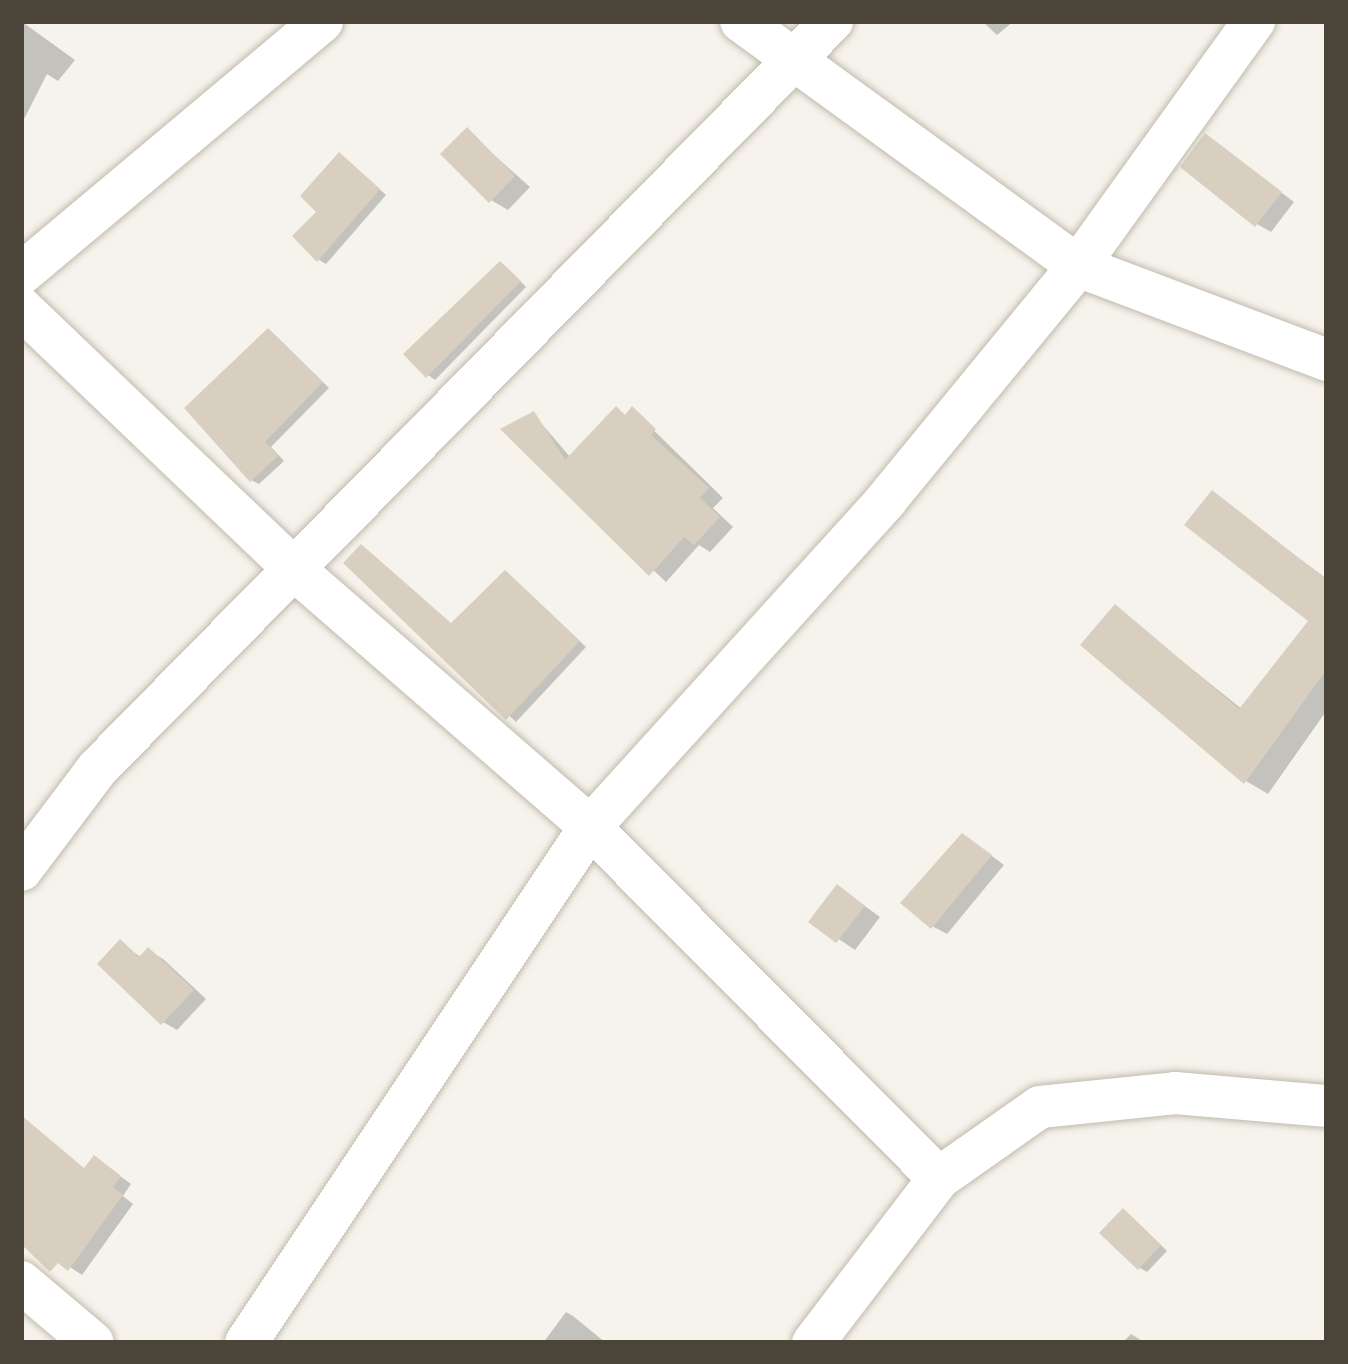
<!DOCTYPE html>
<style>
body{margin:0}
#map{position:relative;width:1348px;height:1364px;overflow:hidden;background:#f6f3ec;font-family:Arial,sans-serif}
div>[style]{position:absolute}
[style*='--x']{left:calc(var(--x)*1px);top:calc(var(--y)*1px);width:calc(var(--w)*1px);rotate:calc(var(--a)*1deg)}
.shadow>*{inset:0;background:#0003}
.building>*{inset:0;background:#d8cfc1}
.roads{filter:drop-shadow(0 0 3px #c2bbae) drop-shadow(0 0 3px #c2bbae)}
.street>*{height:42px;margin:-21px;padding:0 21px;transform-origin:21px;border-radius:21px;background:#fff}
span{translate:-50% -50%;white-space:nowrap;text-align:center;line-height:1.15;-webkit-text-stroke:9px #fff;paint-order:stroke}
.frame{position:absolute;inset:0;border:24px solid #4b4439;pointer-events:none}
</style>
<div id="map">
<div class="shadow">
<div style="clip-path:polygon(21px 21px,75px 60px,58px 81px,47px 74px,21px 125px)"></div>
<div style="clip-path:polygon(982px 21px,1014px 21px,997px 35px)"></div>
<div style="clip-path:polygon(467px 131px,530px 187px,508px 210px,491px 200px)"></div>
<div style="clip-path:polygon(1220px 146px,1294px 202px,1271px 232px,1257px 224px)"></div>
<div style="clip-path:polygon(347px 160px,386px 195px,326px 264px,319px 260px,320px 212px)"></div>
<div style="clip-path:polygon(508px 269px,526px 287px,435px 380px,428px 375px)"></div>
<div style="clip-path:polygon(276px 336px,329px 388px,271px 447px,284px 461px,259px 484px,251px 480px)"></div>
<div style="clip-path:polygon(633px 410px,723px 498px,713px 508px,733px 527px,710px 552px,699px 545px,666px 582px,505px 430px,534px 415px,571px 458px)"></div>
<div style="clip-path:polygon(1212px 494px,1327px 579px,1327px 710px,1268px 794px,1246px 781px,1116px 608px,1243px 710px,1312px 621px)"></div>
<div style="clip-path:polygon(348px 562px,453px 626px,513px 578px,586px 647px,516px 722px)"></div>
<div style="clip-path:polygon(977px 845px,1004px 865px,947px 934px,932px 926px)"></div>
<div style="clip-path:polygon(854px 898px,880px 917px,855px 950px,812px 921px)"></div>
<div style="clip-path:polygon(121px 943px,142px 958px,149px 951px,163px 959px,206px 999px,177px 1030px,163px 1022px)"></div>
<div style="clip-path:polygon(21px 1130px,86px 1170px,106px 1166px,131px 1184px,123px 1196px,133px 1204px,82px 1275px,38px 1246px,21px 1187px)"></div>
<div style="clip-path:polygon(1131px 1216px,1167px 1251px,1147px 1272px,1140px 1268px)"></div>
<div style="clip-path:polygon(566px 1312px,573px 1316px,606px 1343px,543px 1343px)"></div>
<div style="clip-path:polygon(1131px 1334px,1144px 1342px,1145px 1343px,1122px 1343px)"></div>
</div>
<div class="building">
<div style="clip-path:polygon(467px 127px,515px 176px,489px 203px,440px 154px)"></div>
<div style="clip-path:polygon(1205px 133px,1282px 192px,1255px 227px,1180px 167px)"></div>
<div style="clip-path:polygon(339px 152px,380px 189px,317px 262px,292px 236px,316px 212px,300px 196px)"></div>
<div style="clip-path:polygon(500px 261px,521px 281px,426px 378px,403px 354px)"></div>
<div style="clip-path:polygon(268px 328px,323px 382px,265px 442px,278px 456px,250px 482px,184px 408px)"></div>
<div style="clip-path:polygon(616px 406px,625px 415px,632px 406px,656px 429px,651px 435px,709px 488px,700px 498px,720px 517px,694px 545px,684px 537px,649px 576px,500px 429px,534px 411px,565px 460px)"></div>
<div style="clip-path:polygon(1212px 490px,1327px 580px,1327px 669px,1244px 784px,1080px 645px,1115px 604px,1239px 709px,1308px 621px,1184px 525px)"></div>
<div style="clip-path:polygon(361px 544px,451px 623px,505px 570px,580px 641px,506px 720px,343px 563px)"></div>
<div style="clip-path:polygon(962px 833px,992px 855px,931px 929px,900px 903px)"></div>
<div style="clip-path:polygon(837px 884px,865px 906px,836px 943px,808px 922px)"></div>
<div style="clip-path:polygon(120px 939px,139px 957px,148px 947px,194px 990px,161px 1025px,97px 964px)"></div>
<div style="clip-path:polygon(21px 1115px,84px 1168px,94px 1155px,121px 1176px,113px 1187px,123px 1195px,68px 1271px,58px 1263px,50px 1272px,21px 1244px)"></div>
<div style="clip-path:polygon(1123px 1208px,1161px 1245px,1138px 1270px,1099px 1233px)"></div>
</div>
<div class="roads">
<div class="street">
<div style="--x:741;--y:21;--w:417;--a:36"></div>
<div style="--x:1078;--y:266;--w:266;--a:20.7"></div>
<div style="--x:21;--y:274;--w:393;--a:-40"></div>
<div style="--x:21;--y:308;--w:381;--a:43.7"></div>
<div style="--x:296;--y:571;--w:390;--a:41"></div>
<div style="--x:590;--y:827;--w:495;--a:45.2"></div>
<div style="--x:21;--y:870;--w:126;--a:-53"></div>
<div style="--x:97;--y:769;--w:1049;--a:-45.5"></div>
<div style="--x:21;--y:1282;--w:94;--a:40.3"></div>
<div style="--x:246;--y:1343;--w:620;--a:-56.31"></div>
<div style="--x:590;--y:827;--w:441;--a:-47.8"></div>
<div style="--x:886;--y:500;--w:303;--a:-50.6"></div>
<div style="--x:1078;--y:266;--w:302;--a:-54.3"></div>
<div style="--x:813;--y:1343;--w:208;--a:-52.6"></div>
<div style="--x:939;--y:1178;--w:123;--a:-35.1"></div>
<div style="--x:1040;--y:1107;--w:136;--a:-5.9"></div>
<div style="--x:1175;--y:1093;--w:153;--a:4.9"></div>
</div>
</div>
<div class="frame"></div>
</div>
